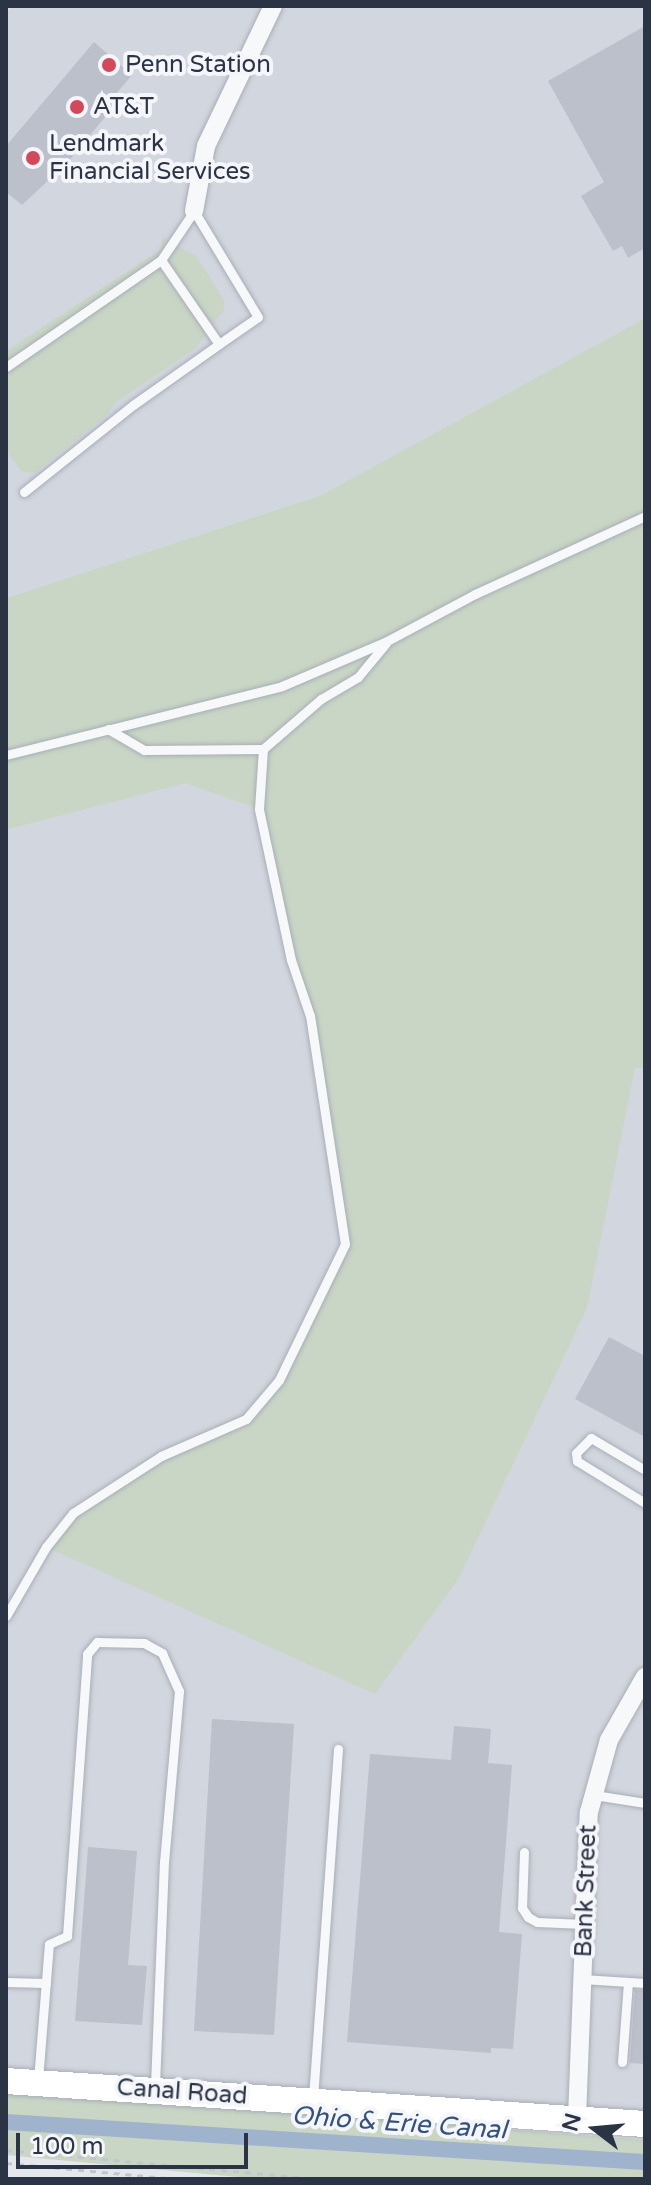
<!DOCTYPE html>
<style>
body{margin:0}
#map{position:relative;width:651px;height:2185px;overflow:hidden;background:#e4e7ec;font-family:"Varela Round",sans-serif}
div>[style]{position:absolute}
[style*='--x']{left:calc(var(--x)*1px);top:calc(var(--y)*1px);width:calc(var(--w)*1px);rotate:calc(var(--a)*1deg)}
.built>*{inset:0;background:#d2d6de}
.green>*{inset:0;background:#c9d6c5}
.canal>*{height:16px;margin:-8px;padding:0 8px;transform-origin:8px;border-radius:8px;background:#9fb4cc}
.building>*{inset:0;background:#bbc0ca}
.path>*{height:3px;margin-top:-1.5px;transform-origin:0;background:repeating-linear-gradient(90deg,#c2c5cb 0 6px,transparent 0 12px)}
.roads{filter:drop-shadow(0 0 2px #a9aeb7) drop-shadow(0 0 2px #a9aeb7)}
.service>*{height:9px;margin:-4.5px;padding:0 4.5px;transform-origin:4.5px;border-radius:4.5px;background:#f7f8fa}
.minor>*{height:18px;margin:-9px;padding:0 9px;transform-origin:9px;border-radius:9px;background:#f7f8fa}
.secondary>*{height:26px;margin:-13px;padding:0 13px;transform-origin:13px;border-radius:13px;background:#fff}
.dots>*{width:22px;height:22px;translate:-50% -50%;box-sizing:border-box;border:4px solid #f4f6f9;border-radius:50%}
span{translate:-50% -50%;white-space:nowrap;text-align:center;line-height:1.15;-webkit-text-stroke:8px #f4f6f9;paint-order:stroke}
.poi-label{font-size:24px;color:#2b3445}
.left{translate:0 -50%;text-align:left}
.street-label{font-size:24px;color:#2b3445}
.water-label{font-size:26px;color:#34527a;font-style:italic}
.frame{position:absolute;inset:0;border:8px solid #2b3445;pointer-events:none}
.north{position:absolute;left:555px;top:2089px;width:80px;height:80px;-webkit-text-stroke:6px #f4f6f9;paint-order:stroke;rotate:286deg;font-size:22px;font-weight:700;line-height:32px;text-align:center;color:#2b3445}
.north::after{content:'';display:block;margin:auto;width:28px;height:36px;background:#2b3445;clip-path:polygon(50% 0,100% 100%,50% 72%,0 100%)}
.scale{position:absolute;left:16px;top:2133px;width:232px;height:36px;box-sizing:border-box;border:4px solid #2b3445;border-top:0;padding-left:10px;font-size:24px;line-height:28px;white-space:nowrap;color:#2b3445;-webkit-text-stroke:6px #f4f6f9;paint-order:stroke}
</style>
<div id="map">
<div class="built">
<div style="clip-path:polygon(11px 6px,645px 6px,645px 318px,321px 495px,6px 598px,6px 13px)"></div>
<div style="clip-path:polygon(185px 782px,259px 809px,304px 991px,341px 1195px,375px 1694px,635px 1067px,645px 1068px,645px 2124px,6px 2081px,6px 830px)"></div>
</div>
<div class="green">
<div style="clip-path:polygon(162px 237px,196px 256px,224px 300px,224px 310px,196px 348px,115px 403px,108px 414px,34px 473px,21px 471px,6px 450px,6px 351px,151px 256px,161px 249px)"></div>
<div style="clip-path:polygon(645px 318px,645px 1068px,635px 1068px,587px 1308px,459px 1578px,375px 1694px,46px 1547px,73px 1513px,114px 1482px,246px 1419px,279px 1380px,345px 1244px,315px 1052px,259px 809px,185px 783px,6px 830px,6px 598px,321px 495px)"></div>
<div style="clip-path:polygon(6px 2091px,645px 2140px,645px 2179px,258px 2179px,6px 2155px)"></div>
</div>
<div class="canal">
<div style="--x:6;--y:2122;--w:640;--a:3.58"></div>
</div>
<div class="building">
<div style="clip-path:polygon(645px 26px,645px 248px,628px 258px,622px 246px,613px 251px,581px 196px,604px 182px,548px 81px)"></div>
<div style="clip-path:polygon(94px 42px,132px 75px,110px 101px,115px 105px,68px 162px,22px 205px,6px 192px,6px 146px)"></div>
<div style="clip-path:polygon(609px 1337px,645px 1356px,645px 1437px,575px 1399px)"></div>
<div style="clip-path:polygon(212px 1719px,294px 1724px,274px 2035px,194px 2031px)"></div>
<div style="clip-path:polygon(454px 1726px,491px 1729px,488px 1763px,512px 1765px,499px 1932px,522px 1934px,513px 2049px,491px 2048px,491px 2053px,347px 2042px,370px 1754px,451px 1760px)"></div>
<div style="clip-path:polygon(88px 1847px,137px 1851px,128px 1965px,147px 1966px,142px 2025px,75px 2021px)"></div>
<div style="clip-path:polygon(635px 1990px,645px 1990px,645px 2064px,630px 2063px)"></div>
</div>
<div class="path">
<div style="--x:6;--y:2150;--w:311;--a:5.3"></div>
<div style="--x:6;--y:2163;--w:172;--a:5.3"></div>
</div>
<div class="roads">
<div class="service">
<div style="--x:6;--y:367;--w:188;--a:-34.6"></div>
<div style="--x:24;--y:492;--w:139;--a:-38.6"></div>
<div style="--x:133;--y:405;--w:105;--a:-35.3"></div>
<div style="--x:219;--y:344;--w:47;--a:-34.7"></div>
<div style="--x:258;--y:317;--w:124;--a:-121.1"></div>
<div style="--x:194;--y:211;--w:59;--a:124"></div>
<div style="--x:161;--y:260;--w:102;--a:55.4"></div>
<div style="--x:108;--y:729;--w:42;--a:30.3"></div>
<div style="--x:144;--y:750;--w:119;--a:-0.5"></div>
<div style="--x:263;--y:749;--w:77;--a:-40.8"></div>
<div style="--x:321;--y:699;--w:43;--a:-30.7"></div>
<div style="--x:358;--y:677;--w:44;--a:-50.5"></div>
<div style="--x:6;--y:755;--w:284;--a:-14"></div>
<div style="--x:282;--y:686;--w:114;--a:-23.2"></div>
<div style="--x:387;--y:641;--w:100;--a:-28.1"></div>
<div style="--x:475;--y:594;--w:187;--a:-24.6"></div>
<div style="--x:645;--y:1470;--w:63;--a:-149.3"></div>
<div style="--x:591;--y:1438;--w:21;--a:135"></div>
<div style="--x:576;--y:1453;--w:8;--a:83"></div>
<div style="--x:577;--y:1461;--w:80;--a:31.7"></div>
<div style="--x:6;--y:1616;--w:80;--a:-59.9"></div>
<div style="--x:46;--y:1547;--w:43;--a:-51.5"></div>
<div style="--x:73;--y:1513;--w:105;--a:-32.9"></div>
<div style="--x:161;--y:1456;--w:93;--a:-23.5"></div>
<div style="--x:246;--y:1419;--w:51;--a:-49.8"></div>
<div style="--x:279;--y:1380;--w:151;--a:-64.1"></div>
<div style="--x:345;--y:1244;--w:231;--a:-98.7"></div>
<div style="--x:310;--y:1016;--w:59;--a:-108.7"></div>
<div style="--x:291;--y:960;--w:154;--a:-102"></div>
<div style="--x:259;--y:809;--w:60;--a:-86.2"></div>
<div style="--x:594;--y:1795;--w:52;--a:8.9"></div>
<div style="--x:524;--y:1852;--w:56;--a:92"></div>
<div style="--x:522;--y:1908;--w:11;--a:56"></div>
<div style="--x:528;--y:1917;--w:10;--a:29"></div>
<div style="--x:537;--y:1922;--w:47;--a:2.4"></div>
<div style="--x:582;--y:1979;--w:63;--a:3.6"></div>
<div style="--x:6;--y:1982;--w:40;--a:1.4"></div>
<div style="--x:622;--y:2062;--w:80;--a:-85.7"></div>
<div style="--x:38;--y:2080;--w:136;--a:-85.4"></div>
<div style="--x:49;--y:1944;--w:20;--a:-24"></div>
<div style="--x:67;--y:1936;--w:283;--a:-85.9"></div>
<div style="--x:87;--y:1654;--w:16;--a:-50"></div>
<div style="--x:97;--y:1642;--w:47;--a:1.2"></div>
<div style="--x:144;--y:1643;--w:21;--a:29"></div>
<div style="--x:162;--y:1653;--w:42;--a:65.9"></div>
<div style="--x:179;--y:1691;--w:171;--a:95"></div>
<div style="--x:164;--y:1861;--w:229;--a:92.3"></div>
<div style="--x:313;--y:2098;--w:350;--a:-85.9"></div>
</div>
<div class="minor">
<div style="--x:194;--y:211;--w:66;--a:-79.5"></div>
<div style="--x:206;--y:146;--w:155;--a:-64.4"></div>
<div style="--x:577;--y:2118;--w:306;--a:-87.8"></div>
<div style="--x:589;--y:1812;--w:75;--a:-74.5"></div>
<div style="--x:609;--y:1740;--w:73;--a:-60.3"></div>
</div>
<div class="secondary">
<div style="--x:6;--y:2081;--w:640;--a:3.85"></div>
</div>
</div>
<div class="dots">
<div style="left:109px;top:65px;background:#d1495b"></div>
<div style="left:77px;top:107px;background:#d1495b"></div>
<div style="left:33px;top:158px;background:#d1495b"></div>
</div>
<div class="poi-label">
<span class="left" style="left:125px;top:65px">Penn Station</span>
<span class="left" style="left:93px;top:107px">AT&amp;T</span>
<span class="left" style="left:49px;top:158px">Lendmark<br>Financial Services</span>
</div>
<div class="street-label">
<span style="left:586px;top:1891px;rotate:-88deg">Bank Street</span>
<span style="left:182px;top:2092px;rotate:4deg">Canal Road</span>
</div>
<div class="water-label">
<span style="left:399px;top:2123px;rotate:4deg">Ohio &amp; Erie Canal</span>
</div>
<div class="frame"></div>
<div class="north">N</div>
<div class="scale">100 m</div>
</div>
